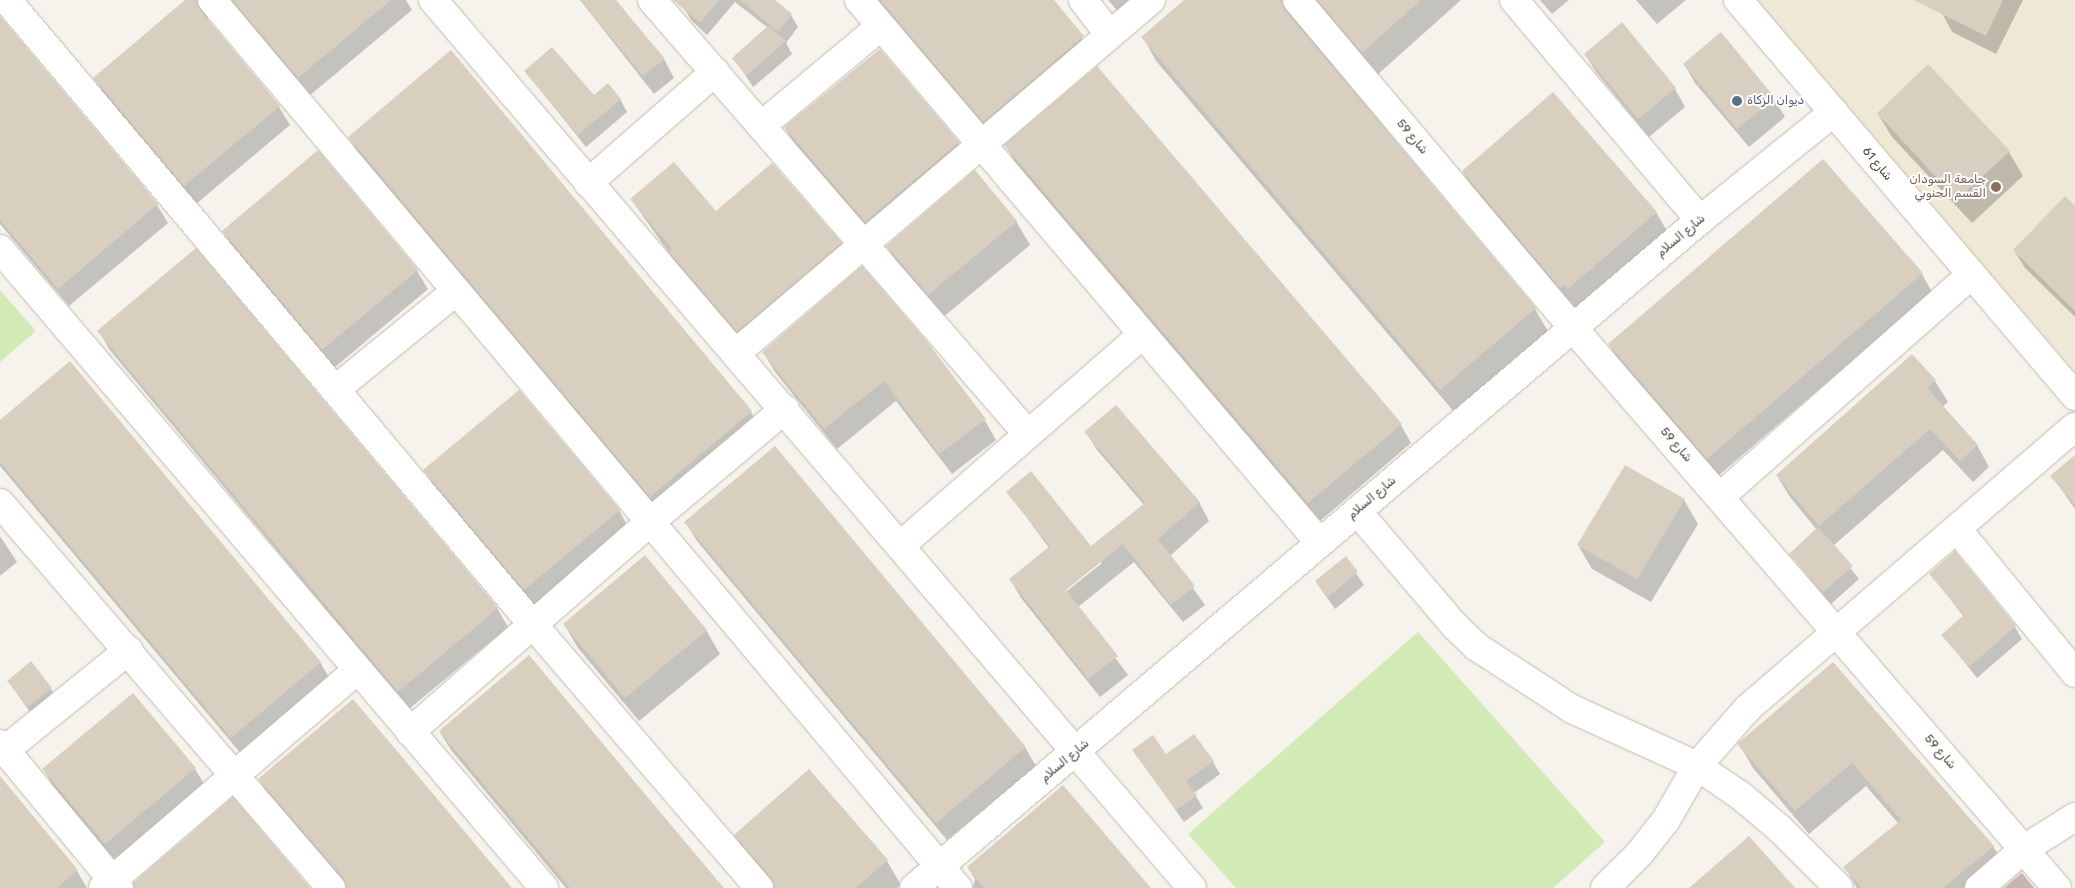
<!DOCTYPE html>
<meta charset="utf-8">
<style>
body{margin:0}
#map{position:relative;width:2075px;height:888px;overflow:hidden;background:#f6f3ec;font-family:Rubik,"Noto Sans Arabic",sans-serif}
div>[style]{position:absolute}
[style*='--x']{left:calc(var(--x)*1px);top:calc(var(--y)*1px);width:calc(var(--w)*1px);rotate:calc(var(--a)*1deg)}
.education>*{inset:0;background:#efe8d6}
.medical>*{inset:0;background:#f6e3e0}
.green>*{inset:0;background:#d2eab5}
.shadow>*{inset:0;background:#0003}
.building>*{inset:0;background:#d8cfc1}
.roads{filter:drop-shadow(0 0 1px #c2bbae) drop-shadow(0 0 1px #c2bbae)}
.minor>*{height:28px;margin:-14px;padding:0 14px;transform-origin:14px;border-radius:14px;background:#fff}
.tertiary>*{height:28px;margin:-14px;padding:0 14px;transform-origin:14px;border-radius:14px;background:#fff}
.dots>*{width:14px;height:14px;translate:-50% -50%;box-sizing:border-box;border:2px solid #fff;border-radius:50%}
span{translate:-50% -50%;white-space:nowrap;text-align:center;line-height:1.15;-webkit-text-stroke:4px #fff;paint-order:stroke}
.service-label{font-size:12px;color:#4e5e75}
.left{translate:0 -50%;text-align:left}
.street-label{font-size:12px;color:#4b4439}
.education-label{font-size:12px;color:#785e54}
.right{translate:-100% -50%;text-align:right}
</style>
<div id="map">
<div class="education">
<div style="clip-path:polygon(1757px 0,2075px 0,2075px 374px,2075px 373px)"></div>
</div>
<div class="medical">
<div style="clip-path:polygon(2017px 866px,2035px 888px,1991px 888px)"></div>
</div>
<div class="green">
<div style="clip-path:polygon(0 290px,36px 331px,0 362px)"></div>
<div style="clip-path:polygon(1418px 632px,1605px 842px,1553px 888px,1236px 888px,1188px 834px)"></div>
</div>
<div class="shadow">
<div style="clip-path:polygon(187px 0,406px 0,412px 10px,309px 96px,212px 7px,207px 20px,279px 107px,290px 125px,196px 204px,105px 96px,94px 78px)"></div>
<div style="clip-path:polygon(580px 0,614px 0,664px 59px,674px 78px,654px 94px)"></div>
<div style="clip-path:polygon(690px 0,774px 0,791px 15px,798px 27px,786px 43px,792px 54px,753px 87px,734px 58px,768px 28px,735px 2px,707px 35px,691px 20px,684px 8px)"></div>
<div style="clip-path:polygon(878px 0,1053px 0,1094px 55px,995px 139px)"></div>
<div style="clip-path:polygon(1108px 0,1151px 0,1126px 21px)"></div>
<div style="clip-path:polygon(1186px 0,1461px 0,1376px 76px,1301px 12px,1297px 22px,1535px 309px,1549px 333px,1455px 413px,1156px 61px,1143px 37px)"></div>
<div style="clip-path:polygon(1540px 0,1569px 0,1552px 14px)"></div>
<div style="clip-path:polygon(1636px 0,1686px 0,1657px 24px)"></div>
<div style="clip-path:polygon(1948px 0,2023px 0,1996px 54px,1952px 32px,1942px 13px)"></div>
<div style="clip-path:polygon(0 17px,157px 205px,168px 223px,69px 306px,0 224px)"></div>
<div style="clip-path:polygon(1585px 54px,1675px 89px,1685px 107px,1649px 137px,1596px 72px)"></div>
<div style="clip-path:polygon(1684px 64px,1774px 99px,1785px 117px,1749px 147px,1695px 83px)"></div>
<div style="clip-path:polygon(526px 72px,594px 97px,620px 99px,627px 112px,586px 147px)"></div>
<div style="clip-path:polygon(1878px 114px,2009px 152px,2023px 176px,1972px 223px,1892px 137px)"></div>
<div style="clip-path:polygon(785px 128px,958px 142px,968px 161px,877px 240px,796px 146px)"></div>
<div style="clip-path:polygon(349px 137px,751px 412px,761px 430px,661px 514px,360px 156px)"></div>
<div style="clip-path:polygon(1006px 146px,1401px 425px,1411px 443px,1320px 521px,1016px 164px)"></div>
<div style="clip-path:polygon(318px 152px,417px 271px,428px 289px,334px 368px,234px 249px,223px 231px)"></div>
<div style="clip-path:polygon(1463px 172px,1656px 212px,1670px 236px,1574px 311px,1477px 196px)"></div>
<div style="clip-path:polygon(631px 199px,716px 213px,841px 243px,851px 262px,748px 349px,681px 270px)"></div>
<div style="clip-path:polygon(2075px 207px,2075px 317px,2025px 268px,2014px 250px)"></div>
<div style="clip-path:polygon(1016px 221px,1030px 245px,942px 318px,901px 270px,887px 246px)"></div>
<div style="clip-path:polygon(862px 268px,984px 419px,996px 440px,952px 474px,896px 401px,837px 449px,775px 372px,763px 352px)"></div>
<div style="clip-path:polygon(1922px 274px,1932px 292px,1718px 476px,1620px 363px,1609px 344px)"></div>
<div style="clip-path:polygon(99px 331px,497px 608px,508px 627px,409px 709px,109px 349px)"></div>
<div style="clip-path:polygon(1935px 381px,1948px 402px,1942px 407px,1977px 445px,1989px 467px,1973px 482px,1943px 450px,1833px 546px,1859px 579px,1831px 604px,1790px 554px,1817px 530px,1790px 497px,1777px 476px)"></div>
<div style="clip-path:polygon(0 421px,320px 662px,331px 681px,242px 755px,0 466px)"></div>
<div style="clip-path:polygon(evenodd,1086px 432px,1199px 502px,1209px 521px,1170px 556px,1205px 605px,1183px 622px,1134px 562px,1078px 607px,1128px 675px,1100px 697px,1021px 598px,1010px 579px,1049px 548px,1008px 492px,1091px 548px,1144px 505px,1097px 450px,1086px 432px,1100px 561px,1102px 563px,1062px 595px,1061px 593px,1100px 561px)"></div>
<div style="clip-path:polygon(2075px 457px,2075px 509px,2052px 476px)"></div>
<div style="clip-path:polygon(425px 470px,619px 510px,629px 529px,535px 608px,435px 489px)"></div>
<div style="clip-path:polygon(1684px 500px,1698px 524px,1651px 602px,1592px 569px,1578px 545px)"></div>
<div style="clip-path:polygon(686px 523px,1025px 747px,1036px 766px,947px 840px,697px 541px)"></div>
<div style="clip-path:polygon(0 536px,17px 562px,0 576px)"></div>
<div style="clip-path:polygon(1345px 558px,1364px 585px,1335px 609px,1316px 582px)"></div>
<div style="clip-path:polygon(1931px 574px,2015px 627px,2022px 639px,1977px 678px,1943px 635px,1964px 617px)"></div>
<div style="clip-path:polygon(564px 624px,706px 630px,720px 654px,639px 721px,578px 648px)"></div>
<div style="clip-path:polygon(1833px 664px,1993px 846px,2007px 870px,1986px 888px,1857px 888px,1845px 868px,1898px 823px,1866px 786px,1809px 834px,1753px 768px,1739px 744px)"></div>
<div style="clip-path:polygon(8px 681px,51px 689px,58px 701px,35px 719px)"></div>
<div style="clip-path:polygon(440px 732px,722px 888px,566px 888px,451px 750px)"></div>
<div style="clip-path:polygon(1134px 751px,1213px 762px,1220px 774px,1194px 793px,1203px 808px,1184px 822px)"></div>
<div style="clip-path:polygon(195px 769px,206px 787px,116px 862px,54px 788px,44px 770px)"></div>
<div style="clip-path:polygon(809px 771px,887px 861px,901px 885px,897px 888px,772px 888px,749px 859px,735px 835px)"></div>
<div style="clip-path:polygon(0 778px,77px 871px,87px 888px,0 888px)"></div>
<div style="clip-path:polygon(259px 779px,510px 888px,346px 888px,270px 798px)"></div>
<div style="clip-path:polygon(968px 868px,1149px 888px,973px 888px,975px 879px)"></div>
<div style="clip-path:polygon(2022px 873px,2034px 888px,2004px 888px)"></div>
</div>
<div class="building">
<div style="clip-path:polygon(185px 0,197px 0,200px 10px,280px 106px,184px 186px,93px 78px)"></div>
<div style="clip-path:polygon(232px 0,391px 0,298px 78px)"></div>
<div style="clip-path:polygon(580px 0,616px 0,665px 59px,643px 76px)"></div>
<div style="clip-path:polygon(673px 0,719px 0,700px 23px)"></div>
<div style="clip-path:polygon(740px 0,775px 0,792px 14px,778px 32px)"></div>
<div style="clip-path:polygon(880px 0,1054px 0,1084px 36px,983px 122px)"></div>
<div style="clip-path:polygon(1184px 0,1282px 0,1285px 10px,1536px 308px,1440px 390px,1141px 37px)"></div>
<div style="clip-path:polygon(1317px 0,1421px 0,1362px 53px)"></div>
<div style="clip-path:polygon(1914px 0,2003px 0,1986px 36px)"></div>
<div style="clip-path:polygon(0 16px,158px 204px,58px 289px,0 220px)"></div>
<div style="clip-path:polygon(1622px 22px,1676px 88px,1638px 119px,1584px 54px)"></div>
<div style="clip-path:polygon(768px 26px,786px 41px,746px 76px,732px 58px)"></div>
<div style="clip-path:polygon(1721px 32px,1775px 98px,1737px 129px,1683px 64px)"></div>
<div style="clip-path:polygon(552px 47px,594px 95px,608px 83px,621px 99px,578px 135px,524px 71px)"></div>
<div style="clip-path:polygon(880px 49px,959px 142px,865px 222px,784px 127px)"></div>
<div style="clip-path:polygon(451px 50px,752px 411px,650px 497px,348px 137px)"></div>
<div style="clip-path:polygon(1928px 64px,2010px 151px,1957px 200px,1877px 113px)"></div>
<div style="clip-path:polygon(1097px 66px,1402px 424px,1308px 503px,1004px 145px)"></div>
<div style="clip-path:polygon(1553px 92px,1657px 212px,1568px 289px,1564px 285px,1560px 288px,1462px 171px)"></div>
<div style="clip-path:polygon(318px 150px,418px 270px,322px 350px,222px 231px)"></div>
<div style="clip-path:polygon(1823px 159px,1923px 273px,1707px 459px,1608px 344px)"></div>
<div style="clip-path:polygon(674px 162px,716px 211px,772px 163px,842px 243px,737px 332px,669px 252px,672px 249px,630px 199px)"></div>
<div style="clip-path:polygon(975px 170px,1017px 221px,928px 295px,886px 246px)"></div>
<div style="clip-path:polygon(2065px 196px,2075px 206px,2075px 311px,2013px 250px)"></div>
<div style="clip-path:polygon(196px 248px,498px 608px,398px 692px,97px 331px)"></div>
<div style="clip-path:polygon(862px 266px,924px 338px,986px 419px,939px 454px,884px 381px,824px 429px,762px 352px)"></div>
<div style="clip-path:polygon(1912px 354px,1936px 380px,1927px 388px,1978px 445px,1960px 461px,1930px 429px,1819px 526px,1776px 475px)"></div>
<div style="clip-path:polygon(70px 361px,321px 662px,231px 738px,0 462px,0 420px)"></div>
<div style="clip-path:polygon(519px 390px,620px 510px,524px 590px,423px 470px)"></div>
<div style="clip-path:polygon(1116px 405px,1200px 502px,1158px 539px,1195px 586px,1171px 605px,1123px 544px,1066px 590px,1118px 656px,1088px 679px,1009px 579px,1050px 546px,1006px 492px,1031px 471px,1091px 546px,1145px 503px,1084px 432px)"></div>
<div style="clip-path:polygon(775px 446px,1026px 747px,936px 823px,684px 522px)"></div>
<div style="clip-path:polygon(2075px 455px,2075px 505px,2050px 476px)"></div>
<div style="clip-path:polygon(1625px 465px,1685px 499px,1637px 579px,1577px 545px)"></div>
<div style="clip-path:polygon(1818px 527px,1853px 566px,1823px 592px,1789px 554px)"></div>
<div style="clip-path:polygon(1955px 551px,2016px 626px,1969px 667px,1941px 635px,1964px 615px,1929px 574px)"></div>
<div style="clip-path:polygon(645px 555px,707px 630px,625px 698px,563px 624px)"></div>
<div style="clip-path:polygon(1346px 556px,1358px 572px,1328px 597px,1315px 581px)"></div>
<div style="clip-path:polygon(529px 655px,634px 781px,724px 888px,570px 888px,439px 731px)"></div>
<div style="clip-path:polygon(31px 661px,52px 688px,28px 707px,7px 681px)"></div>
<div style="clip-path:polygon(1833px 662px,1994px 846px,1943px 888px,1861px 888px,1843px 867px,1901px 820px,1852px 763px,1795px 811px,1737px 744px)"></div>
<div style="clip-path:polygon(133px 693px,196px 768px,105px 844px,42px 769px)"></div>
<div style="clip-path:polygon(353px 699px,413px 770px,512px 888px,346px 888px,343px 878px,258px 779px)"></div>
<div style="clip-path:polygon(1194px 734px,1214px 761px,1186px 781px,1197px 795px,1176px 810px,1132px 750px,1153px 735px,1166px 754px)"></div>
<div style="clip-path:polygon(809px 769px,888px 860px,856px 888px,774px 888px,771px 878px,734px 835px)"></div>
<div style="clip-path:polygon(0 776px,78px 870px,57px 888px,0 888px)"></div>
<div style="clip-path:polygon(1063px 785px,1099px 827px,1151px 888px,984px 888px,967px 867px)"></div>
<div style="clip-path:polygon(233px 797px,310px 888px,134px 888px,133px 883px)"></div>
<div style="clip-path:polygon(1749px 836px,1795px 888px,1689px 888px)"></div>
</div>
<div class="roads">
<div class="minor">
<div style="--x:7;--y:0;--w:818;--a:49.91"></div>
<div style="--x:534;--y:626;--w:345;--a:49.3"></div>
<div style="--x:212;--y:0;--w:1160;--a:49.97"></div>
<div style="--x:433;--y:0;--w:1168;--a:49.48"></div>
<div style="--x:652;--y:0;--w:573;--a:49.11"></div>
<div style="--x:859;--y:0;--w:712;--a:49.67"></div>
<div style="--x:1083;--y:0;--w:44;--a:52.4"></div>
<div style="--x:1297;--y:0;--w:429;--a:49.9"></div>
<div style="--x:1573;--y:328;--w:740;--a:49.16"></div>
<div style="--x:1514;--y:0;--w:288;--a:49.8"></div>
<div style="--x:761;--y:126;--w:156;--a:-39.8"></div>
<div style="--x:588;--y:183;--w:169;--a:-41.2"></div>
<div style="--x:0;--y:249;--w:839;--a:49.59"></div>
<div style="--x:736;--y:353;--w:545;--a:-40.38"></div>
<div style="--x:336;--y:389;--w:155;--a:-39.2"></div>
<div style="--x:1721;--y:496;--w:334;--a:-41.5"></div>
<div style="--x:0;--y:503;--w:508;--a:49.31"></div>
<div style="--x:1357;--y:511;--w:151;--a:49.6"></div>
<div style="--x:1455;--y:626;--w:30;--a:44"></div>
<div style="--x:1477;--y:647;--w:113;--a:33.1"></div>
<div style="--x:1572;--y:709;--w:137;--a:24.5"></div>
<div style="--x:1697;--y:766;--w:53;--a:34.3"></div>
<div style="--x:1741;--y:796;--w:51;--a:40.2"></div>
<div style="--x:1780;--y:829;--w:83;--a:45"></div>
<div style="--x:1957;--y:529;--w:186;--a:50.7"></div>
<div style="--x:900;--y:546;--w:321;--a:-41.1"></div>
<div style="--x:410;--y:732;--w:319;--a:-41.2"></div>
<div style="--x:650;--y:522;--w:176;--a:-39.9"></div>
<div style="--x:0;--y:744;--w:187;--a:50.4"></div>
<div style="--x:5;--y:750;--w:159;--a:-38.9"></div>
<div style="--x:103;--y:888;--w:335;--a:-40.6"></div>
<div style="--x:1605;--y:888;--w:49;--a:-45"></div>
<div style="--x:1640;--y:853;--w:42;--a:-51.8"></div>
<div style="--x:1666;--y:820;--w:62;--a:-60.1"></div>
<div style="--x:1697;--y:766;--w:77;--a:-48.7"></div>
<div style="--x:1748;--y:708;--w:431;--a:-40.7"></div>
<div style="--x:1979;--y:888;--w:60;--a:-40.9"></div>
<div style="--x:2024;--y:849;--w:60;--a:-32.1"></div>
</div>
<div class="tertiary">
<div style="--x:1738;--y:0;--w:520;--a:49.6"></div>
<div style="--x:914;--y:888;--w:1032;--a:-40.36"></div>
<div style="--x:1700;--y:220;--w:172;--a:-38.9"></div>
</div>
</div>
<div class="dots">
<div style="left:1737px;top:101px;background:#5c6f8a"></div>
<div style="left:1996px;top:187px;background:#8d6e63"></div>
</div>
<div class="service-label">
<span class="left" style="left:1747px;top:101px">ديوان الزكاة</span>
</div>
<div class="street-label">
<span style="left:1412px;top:137px;rotate:50deg">شارع 59</span>
<span style="left:1877px;top:164px;rotate:50deg">شارع 61</span>
<span style="left:1681px;top:236px;rotate:-40deg">شارع السلام</span>
<span style="left:1676px;top:445px;rotate:49deg">شارع 59</span>
<span style="left:1372px;top:498px;rotate:-40deg">شارع السلام</span>
<span style="left:1940px;top:752px;rotate:49deg">شارع 59</span>
<span style="left:1065px;top:761px;rotate:-40deg">شارع السلام</span>
</div>
<div class="education-label">
<span class="right" style="left:1986px;top:187px">جامعة السودان<br>القسم الجنوبي</span>
</div>
</div>
